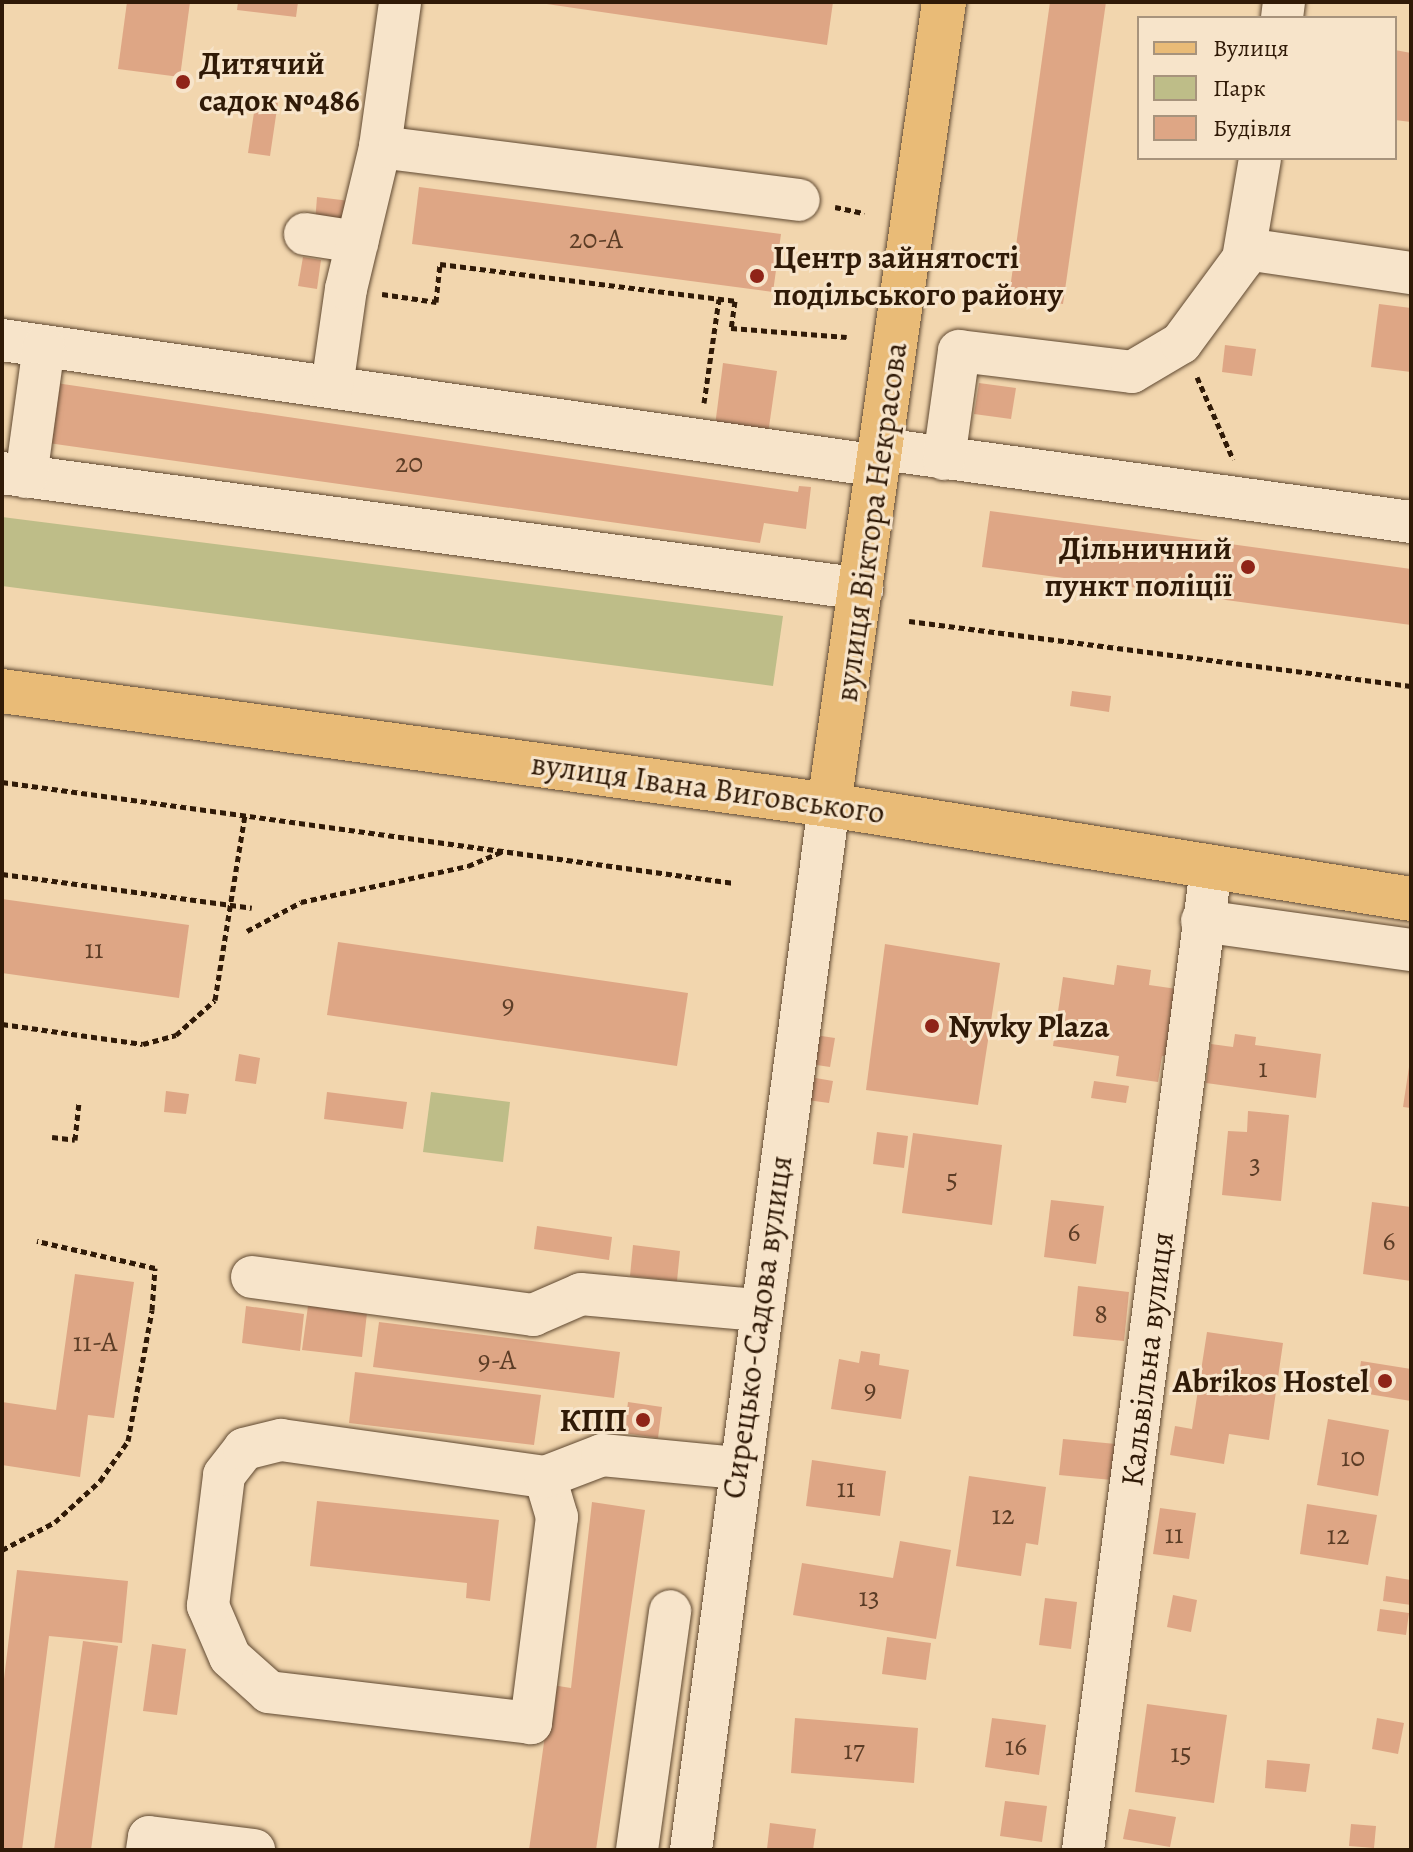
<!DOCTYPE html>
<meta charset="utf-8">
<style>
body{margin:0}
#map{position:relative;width:1413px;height:1852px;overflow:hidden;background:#f2d6ae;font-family:Alegreya,serif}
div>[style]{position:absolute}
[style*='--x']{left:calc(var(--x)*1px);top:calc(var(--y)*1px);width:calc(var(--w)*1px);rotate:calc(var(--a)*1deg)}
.green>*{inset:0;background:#bebd88}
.building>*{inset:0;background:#dea685}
.path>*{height:5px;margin-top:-2.5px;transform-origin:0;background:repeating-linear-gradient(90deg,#301a07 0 6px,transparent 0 10px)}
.roads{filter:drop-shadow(0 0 2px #604931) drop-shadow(0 0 2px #604931)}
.minor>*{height:42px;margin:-21px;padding:0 21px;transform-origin:21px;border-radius:21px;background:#f7e4ca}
.major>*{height:44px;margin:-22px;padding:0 22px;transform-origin:22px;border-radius:22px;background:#e9bb77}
.dots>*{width:22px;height:22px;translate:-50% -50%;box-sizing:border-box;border:4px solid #f7e4ca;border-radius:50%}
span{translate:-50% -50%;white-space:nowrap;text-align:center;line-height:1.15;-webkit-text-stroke:6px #f7e4ca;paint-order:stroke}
.number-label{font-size:28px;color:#5c3d26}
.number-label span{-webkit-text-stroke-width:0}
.poi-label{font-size:32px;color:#301a07;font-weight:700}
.left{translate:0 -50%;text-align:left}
.right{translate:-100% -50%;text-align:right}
.street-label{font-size:32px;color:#301a07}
.frame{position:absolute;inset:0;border:4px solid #301a07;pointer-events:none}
.legend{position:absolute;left:1137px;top:16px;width:260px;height:144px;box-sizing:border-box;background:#f7e4ca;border:2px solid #a7937c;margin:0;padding:10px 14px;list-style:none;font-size:24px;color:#301a07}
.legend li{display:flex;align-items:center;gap:16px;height:40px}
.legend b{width:40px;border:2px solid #a7937c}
</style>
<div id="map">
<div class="green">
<div style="clip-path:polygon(2px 517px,783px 616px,773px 686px,2px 586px)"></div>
<div style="clip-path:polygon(431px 1092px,510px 1102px,503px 1162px,423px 1152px)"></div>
</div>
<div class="building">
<div style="clip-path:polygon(127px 2px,190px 2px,180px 77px,118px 69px)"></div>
<div style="clip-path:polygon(238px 2px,298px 2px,296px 17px,237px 10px)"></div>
<div style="clip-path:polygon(533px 2px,833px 2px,827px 45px)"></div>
<div style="clip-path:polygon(1050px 2px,1106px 2px,1063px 304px,1009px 296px)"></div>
<div style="clip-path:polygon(1395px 50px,1411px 53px,1411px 122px,1395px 120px)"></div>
<div style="clip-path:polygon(256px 99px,278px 102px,270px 156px,248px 153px)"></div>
<div style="clip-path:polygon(419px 187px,781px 234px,773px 292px,412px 244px)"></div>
<div style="clip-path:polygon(317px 197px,350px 201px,347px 227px,315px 223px)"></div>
<div style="clip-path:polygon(303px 257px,321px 260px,317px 289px,298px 286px)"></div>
<div style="clip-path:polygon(1379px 304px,1411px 308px,1411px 372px,1371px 367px)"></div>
<div style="clip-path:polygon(1225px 345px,1256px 349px,1252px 376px,1222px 372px)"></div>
<div style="clip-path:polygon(723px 363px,777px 371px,768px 434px,715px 426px)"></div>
<div style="clip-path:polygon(56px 383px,798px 492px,799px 486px,811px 487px,806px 529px,764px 523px,760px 543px,48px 443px)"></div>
<div style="clip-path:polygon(979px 383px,1016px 388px,1011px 419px,974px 414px)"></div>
<div style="clip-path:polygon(990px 511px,1411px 569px,1411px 625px,982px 567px)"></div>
<div style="clip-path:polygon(1072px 691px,1111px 696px,1109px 712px,1070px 706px)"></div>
<div style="clip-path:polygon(2px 899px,189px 925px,179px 998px,2px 973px)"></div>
<div style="clip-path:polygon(338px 942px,688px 993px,677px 1066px,327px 1015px)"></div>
<div style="clip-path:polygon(885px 944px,1000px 963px,978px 1105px,866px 1090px)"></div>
<div style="clip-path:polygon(1117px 965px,1151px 970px,1149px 985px,1184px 990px,1174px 1057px,1162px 1056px,1158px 1082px,1116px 1076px,1119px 1056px,1053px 1046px,1063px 977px,1114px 985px)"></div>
<div style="clip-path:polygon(1235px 1034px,1256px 1037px,1255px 1045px,1321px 1054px,1316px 1098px,1206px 1083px,1211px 1044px,1233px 1047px)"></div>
<div style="clip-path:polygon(815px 1035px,835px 1038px,830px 1067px,810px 1064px)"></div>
<div style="clip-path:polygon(239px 1054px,260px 1058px,256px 1084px,235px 1081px)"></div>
<div style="clip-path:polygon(1409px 1067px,1411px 1068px,1411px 1108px,1403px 1107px)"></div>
<div style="clip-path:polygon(804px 1076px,833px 1081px,829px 1103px,800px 1099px)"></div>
<div style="clip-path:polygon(1094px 1081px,1129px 1086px,1126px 1103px,1091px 1098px)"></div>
<div style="clip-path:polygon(166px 1091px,189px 1094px,186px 1114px,164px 1112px)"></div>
<div style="clip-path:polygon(327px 1092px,407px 1102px,403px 1129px,324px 1119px)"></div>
<div style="clip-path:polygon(1248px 1111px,1289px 1115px,1281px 1201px,1222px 1195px,1228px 1131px,1247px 1132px)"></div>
<div style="clip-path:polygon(877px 1132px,908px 1136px,904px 1168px,873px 1164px)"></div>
<div style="clip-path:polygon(913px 1133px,1002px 1145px,992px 1225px,902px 1213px)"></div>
<div style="clip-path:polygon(1051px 1200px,1104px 1206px,1096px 1264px,1044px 1257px)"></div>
<div style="clip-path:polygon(1372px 1202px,1411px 1207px,1411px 1281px,1363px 1274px)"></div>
<div style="clip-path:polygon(537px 1226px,612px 1237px,609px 1260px,534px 1249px)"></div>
<div style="clip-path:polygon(633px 1245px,680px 1251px,677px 1281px,630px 1276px)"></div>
<div style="clip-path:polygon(75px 1274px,134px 1282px,114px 1418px,88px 1415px,80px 1477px,2px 1465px,2px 1402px,56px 1410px)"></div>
<div style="clip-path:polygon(1078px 1286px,1129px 1292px,1124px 1341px,1073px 1336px)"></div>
<div style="clip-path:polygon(246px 1306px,304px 1314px,300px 1351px,242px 1343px)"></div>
<div style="clip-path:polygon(308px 1306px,367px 1313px,362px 1357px,302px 1350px)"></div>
<div style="clip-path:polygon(379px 1322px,620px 1352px,614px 1398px,373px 1367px)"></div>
<div style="clip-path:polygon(1207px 1332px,1283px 1343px,1269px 1440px,1229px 1434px,1224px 1464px,1170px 1455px,1175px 1426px,1192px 1429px)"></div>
<div style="clip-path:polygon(861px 1351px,880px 1354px,879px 1365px,909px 1370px,901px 1419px,831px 1409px,839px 1359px,859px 1363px)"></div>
<div style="clip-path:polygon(1361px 1361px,1411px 1369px,1411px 1401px,1356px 1392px)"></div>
<div style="clip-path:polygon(355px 1372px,541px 1395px,534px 1445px,349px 1423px)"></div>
<div style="clip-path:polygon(628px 1402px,662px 1407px,658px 1438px,624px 1433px)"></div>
<div style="clip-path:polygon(1328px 1419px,1389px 1430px,1378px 1496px,1317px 1485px)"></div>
<div style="clip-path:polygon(1063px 1439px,1116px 1444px,1112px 1480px,1059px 1475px)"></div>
<div style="clip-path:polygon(812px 1460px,886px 1471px,880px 1516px,806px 1506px)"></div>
<div style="clip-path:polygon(969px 1476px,1046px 1487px,1038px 1545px,1026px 1543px,1021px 1576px,956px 1566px)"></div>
<div style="clip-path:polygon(317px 1501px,499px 1520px,490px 1601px,466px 1598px,467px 1583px,310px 1566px)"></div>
<div style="clip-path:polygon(592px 1502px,645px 1510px,596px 1850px,529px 1850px,552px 1685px,571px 1688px)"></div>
<div style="clip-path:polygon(1307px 1504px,1377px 1515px,1368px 1565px,1300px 1554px)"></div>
<div style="clip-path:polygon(1160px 1508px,1196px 1513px,1189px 1559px,1153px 1554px)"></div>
<div style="clip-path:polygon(900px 1541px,951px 1550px,936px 1639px,793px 1615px,802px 1563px,893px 1578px)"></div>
<div style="clip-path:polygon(17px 1570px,128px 1581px,122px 1643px,49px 1636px,22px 1850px,2px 1850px,2px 1696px)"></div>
<div style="clip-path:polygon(1386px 1576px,1411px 1580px,1411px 1605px,1383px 1601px)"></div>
<div style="clip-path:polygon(1173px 1595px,1197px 1600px,1191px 1632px,1167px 1627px)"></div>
<div style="clip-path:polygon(1045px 1598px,1077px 1602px,1071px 1649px,1039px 1645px)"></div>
<div style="clip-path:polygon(1380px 1609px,1409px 1613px,1406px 1635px,1377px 1631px)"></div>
<div style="clip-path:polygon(887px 1637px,931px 1643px,926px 1680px,882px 1674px)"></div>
<div style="clip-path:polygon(83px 1641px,118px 1646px,91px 1850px,54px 1850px)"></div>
<div style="clip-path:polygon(152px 1644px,186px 1649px,177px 1715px,143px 1711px)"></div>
<div style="clip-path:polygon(1147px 1704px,1227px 1715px,1214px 1803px,1135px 1792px)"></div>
<div style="clip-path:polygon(795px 1718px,918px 1728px,914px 1783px,791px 1773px)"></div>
<div style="clip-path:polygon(992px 1718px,1046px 1725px,1039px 1775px,985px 1767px)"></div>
<div style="clip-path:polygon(1377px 1718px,1404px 1723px,1398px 1754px,1372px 1749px)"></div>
<div style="clip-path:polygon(1267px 1760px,1310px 1764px,1306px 1792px,1265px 1788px)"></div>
<div style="clip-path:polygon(1005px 1801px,1047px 1806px,1042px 1842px,1000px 1836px)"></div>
<div style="clip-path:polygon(1129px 1809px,1176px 1817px,1170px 1847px,1123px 1839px)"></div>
<div style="clip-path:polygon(770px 1823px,816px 1829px,813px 1850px,767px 1849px)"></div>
<div style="clip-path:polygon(1351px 1824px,1376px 1826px,1374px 1848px,1349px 1846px)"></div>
</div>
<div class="path">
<div style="--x:835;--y:207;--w:30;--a:12"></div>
<div style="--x:382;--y:294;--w:55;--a:8.4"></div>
<div style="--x:436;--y:302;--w:38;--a:-84"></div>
<div style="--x:440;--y:264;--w:297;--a:7.1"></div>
<div style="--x:735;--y:301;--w:27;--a:98"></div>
<div style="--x:731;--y:328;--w:116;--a:4.4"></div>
<div style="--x:1197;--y:377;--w:90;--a:66.3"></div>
<div style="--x:704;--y:403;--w:105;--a:-81.8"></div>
<div style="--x:909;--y:621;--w:506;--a:7.38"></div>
<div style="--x:2;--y:782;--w:739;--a:7.86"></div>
<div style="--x:2;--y:874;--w:252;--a:7.7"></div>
<div style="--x:247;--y:931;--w:61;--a:-28.2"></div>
<div style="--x:301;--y:902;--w:171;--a:-12.2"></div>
<div style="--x:468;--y:866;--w:39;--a:-23"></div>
<div style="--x:2;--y:1024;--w:142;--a:8.1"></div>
<div style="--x:143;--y:1044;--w:34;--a:-15"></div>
<div style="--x:176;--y:1035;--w:52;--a:-41.9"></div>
<div style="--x:215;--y:1000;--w:188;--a:-80.8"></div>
<div style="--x:52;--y:1137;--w:23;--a:7"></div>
<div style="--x:75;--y:1140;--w:39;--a:-84"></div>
<div style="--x:2;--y:1550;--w:60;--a:-27.8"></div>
<div style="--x:55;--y:1522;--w:61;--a:-42.3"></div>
<div style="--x:100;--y:1481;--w:49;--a:-55"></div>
<div style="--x:128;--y:1441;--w:133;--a:-79.6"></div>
<div style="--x:152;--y:1310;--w:42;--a:-85.9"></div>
<div style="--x:155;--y:1268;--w:121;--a:-167.1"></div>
</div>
<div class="roads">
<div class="minor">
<div style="--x:1282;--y:18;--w:16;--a:-83"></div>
<div style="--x:380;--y:147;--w:422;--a:7.2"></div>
<div style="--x:305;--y:234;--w:53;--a:8.7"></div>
<div style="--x:1246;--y:249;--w:167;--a:8.3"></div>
<div style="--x:2;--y:340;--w:886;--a:8.18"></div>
<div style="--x:332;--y:387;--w:99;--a:-81.9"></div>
<div style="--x:346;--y:289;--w:146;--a:-76.5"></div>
<div style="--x:380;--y:147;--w:146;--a:-82.1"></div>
<div style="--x:882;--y:449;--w:534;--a:7.86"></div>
<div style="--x:944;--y:459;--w:109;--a:-82.1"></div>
<div style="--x:959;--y:351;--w:174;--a:6.9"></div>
<div style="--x:1132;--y:372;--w:57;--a:-30.6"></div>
<div style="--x:1181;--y:343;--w:104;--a:-53.6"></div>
<div style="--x:1243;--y:259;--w:102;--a:-80.4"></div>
<div style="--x:2;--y:473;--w:868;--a:7.68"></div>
<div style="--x:26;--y:477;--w:132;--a:-82.2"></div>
<div style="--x:1202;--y:921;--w:211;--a:7.9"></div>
<div style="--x:252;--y:1277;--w:284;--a:7.7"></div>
<div style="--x:533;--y:1315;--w:52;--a:-23.6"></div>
<div style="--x:581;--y:1294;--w:178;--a:5.2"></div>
<div style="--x:545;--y:1477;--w:42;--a:73.3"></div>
<div style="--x:557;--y:1517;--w:208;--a:97.2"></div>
<div style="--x:531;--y:1723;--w:264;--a:-173.3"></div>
<div style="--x:269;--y:1692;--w:52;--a:-138.1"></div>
<div style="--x:230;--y:1657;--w:56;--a:-113.3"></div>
<div style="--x:208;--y:1606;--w:132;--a:-83"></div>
<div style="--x:224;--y:1475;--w:33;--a:-52"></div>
<div style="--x:244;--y:1449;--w:38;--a:-14"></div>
<div style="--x:281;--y:1440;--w:267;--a:8"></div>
<div style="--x:545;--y:1477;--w:61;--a:-21.1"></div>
<div style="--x:602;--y:1455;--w:137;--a:5.5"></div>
<div style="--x:147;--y:1850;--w:13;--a:-81"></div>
<div style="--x:149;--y:1837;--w:106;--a:7.1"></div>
<div style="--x:637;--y:1850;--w:241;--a:-82.1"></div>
<div style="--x:691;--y:1850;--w:1054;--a:-82.48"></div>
<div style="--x:1083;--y:1850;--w:990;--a:-82.57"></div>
</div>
<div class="major">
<div style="--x:2;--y:691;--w:835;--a:7.85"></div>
<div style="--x:829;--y:805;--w:590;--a:9.17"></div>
<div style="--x:829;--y:805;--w:811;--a:-81.85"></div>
</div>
</div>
<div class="dots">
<div style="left:183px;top:82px;background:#8f2418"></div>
<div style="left:757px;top:276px;background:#8f2418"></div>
<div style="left:1248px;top:567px;background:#8f2418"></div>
<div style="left:932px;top:1026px;background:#8f2418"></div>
<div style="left:1385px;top:1381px;background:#8f2418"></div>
<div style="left:643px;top:1420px;background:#8f2418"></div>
</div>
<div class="number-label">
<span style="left:596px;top:239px">20-А</span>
<span style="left:409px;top:463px">20</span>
<span style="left:94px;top:949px">11</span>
<span style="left:508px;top:1004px">9</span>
<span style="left:1263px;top:1068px">1</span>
<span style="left:1255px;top:1164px">3</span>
<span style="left:952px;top:1179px">5</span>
<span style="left:1074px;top:1232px">6</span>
<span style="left:1389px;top:1241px">6</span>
<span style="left:1101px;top:1314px">8</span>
<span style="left:95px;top:1342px">11-А</span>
<span style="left:497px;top:1360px">9-А</span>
<span style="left:870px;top:1389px">9</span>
<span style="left:1353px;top:1457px">10</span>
<span style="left:846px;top:1488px">11</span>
<span style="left:1003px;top:1515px">12</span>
<span style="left:1174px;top:1534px">11</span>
<span style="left:1338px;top:1535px">12</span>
<span style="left:869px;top:1597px">13</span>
<span style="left:1016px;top:1746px">16</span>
<span style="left:854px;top:1750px">17</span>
<span style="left:1181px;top:1753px">15</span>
</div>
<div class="poi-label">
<span class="left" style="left:199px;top:82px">Дитячий<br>садок №486</span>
<span class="left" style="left:773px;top:276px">Центр зайнятості<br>подільського району</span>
<span class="right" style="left:1232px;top:567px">Дільничний<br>пункт поліції</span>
<span class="left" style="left:948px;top:1026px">Nyvky Plaza</span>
<span class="right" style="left:1369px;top:1381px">Abrikos Hostel</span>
<span class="right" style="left:627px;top:1420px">КПП</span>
</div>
<div class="street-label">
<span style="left:871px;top:522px;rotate:-82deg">вулиця Віктора Некрасова</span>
<span style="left:708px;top:788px;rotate:8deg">вулиця Івана Виговського</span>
<span style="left:757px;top:1327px;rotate:-82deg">Сирецько-Садова вулиця</span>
<span style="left:1147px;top:1359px;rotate:-83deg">Кальвільна вулиця</span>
</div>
<div class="frame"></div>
<ul class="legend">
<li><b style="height:10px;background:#e9bb77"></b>Вулиця</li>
<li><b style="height:22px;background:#bebd88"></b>Парк</li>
<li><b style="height:22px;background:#dea685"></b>Будівля</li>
</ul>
</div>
